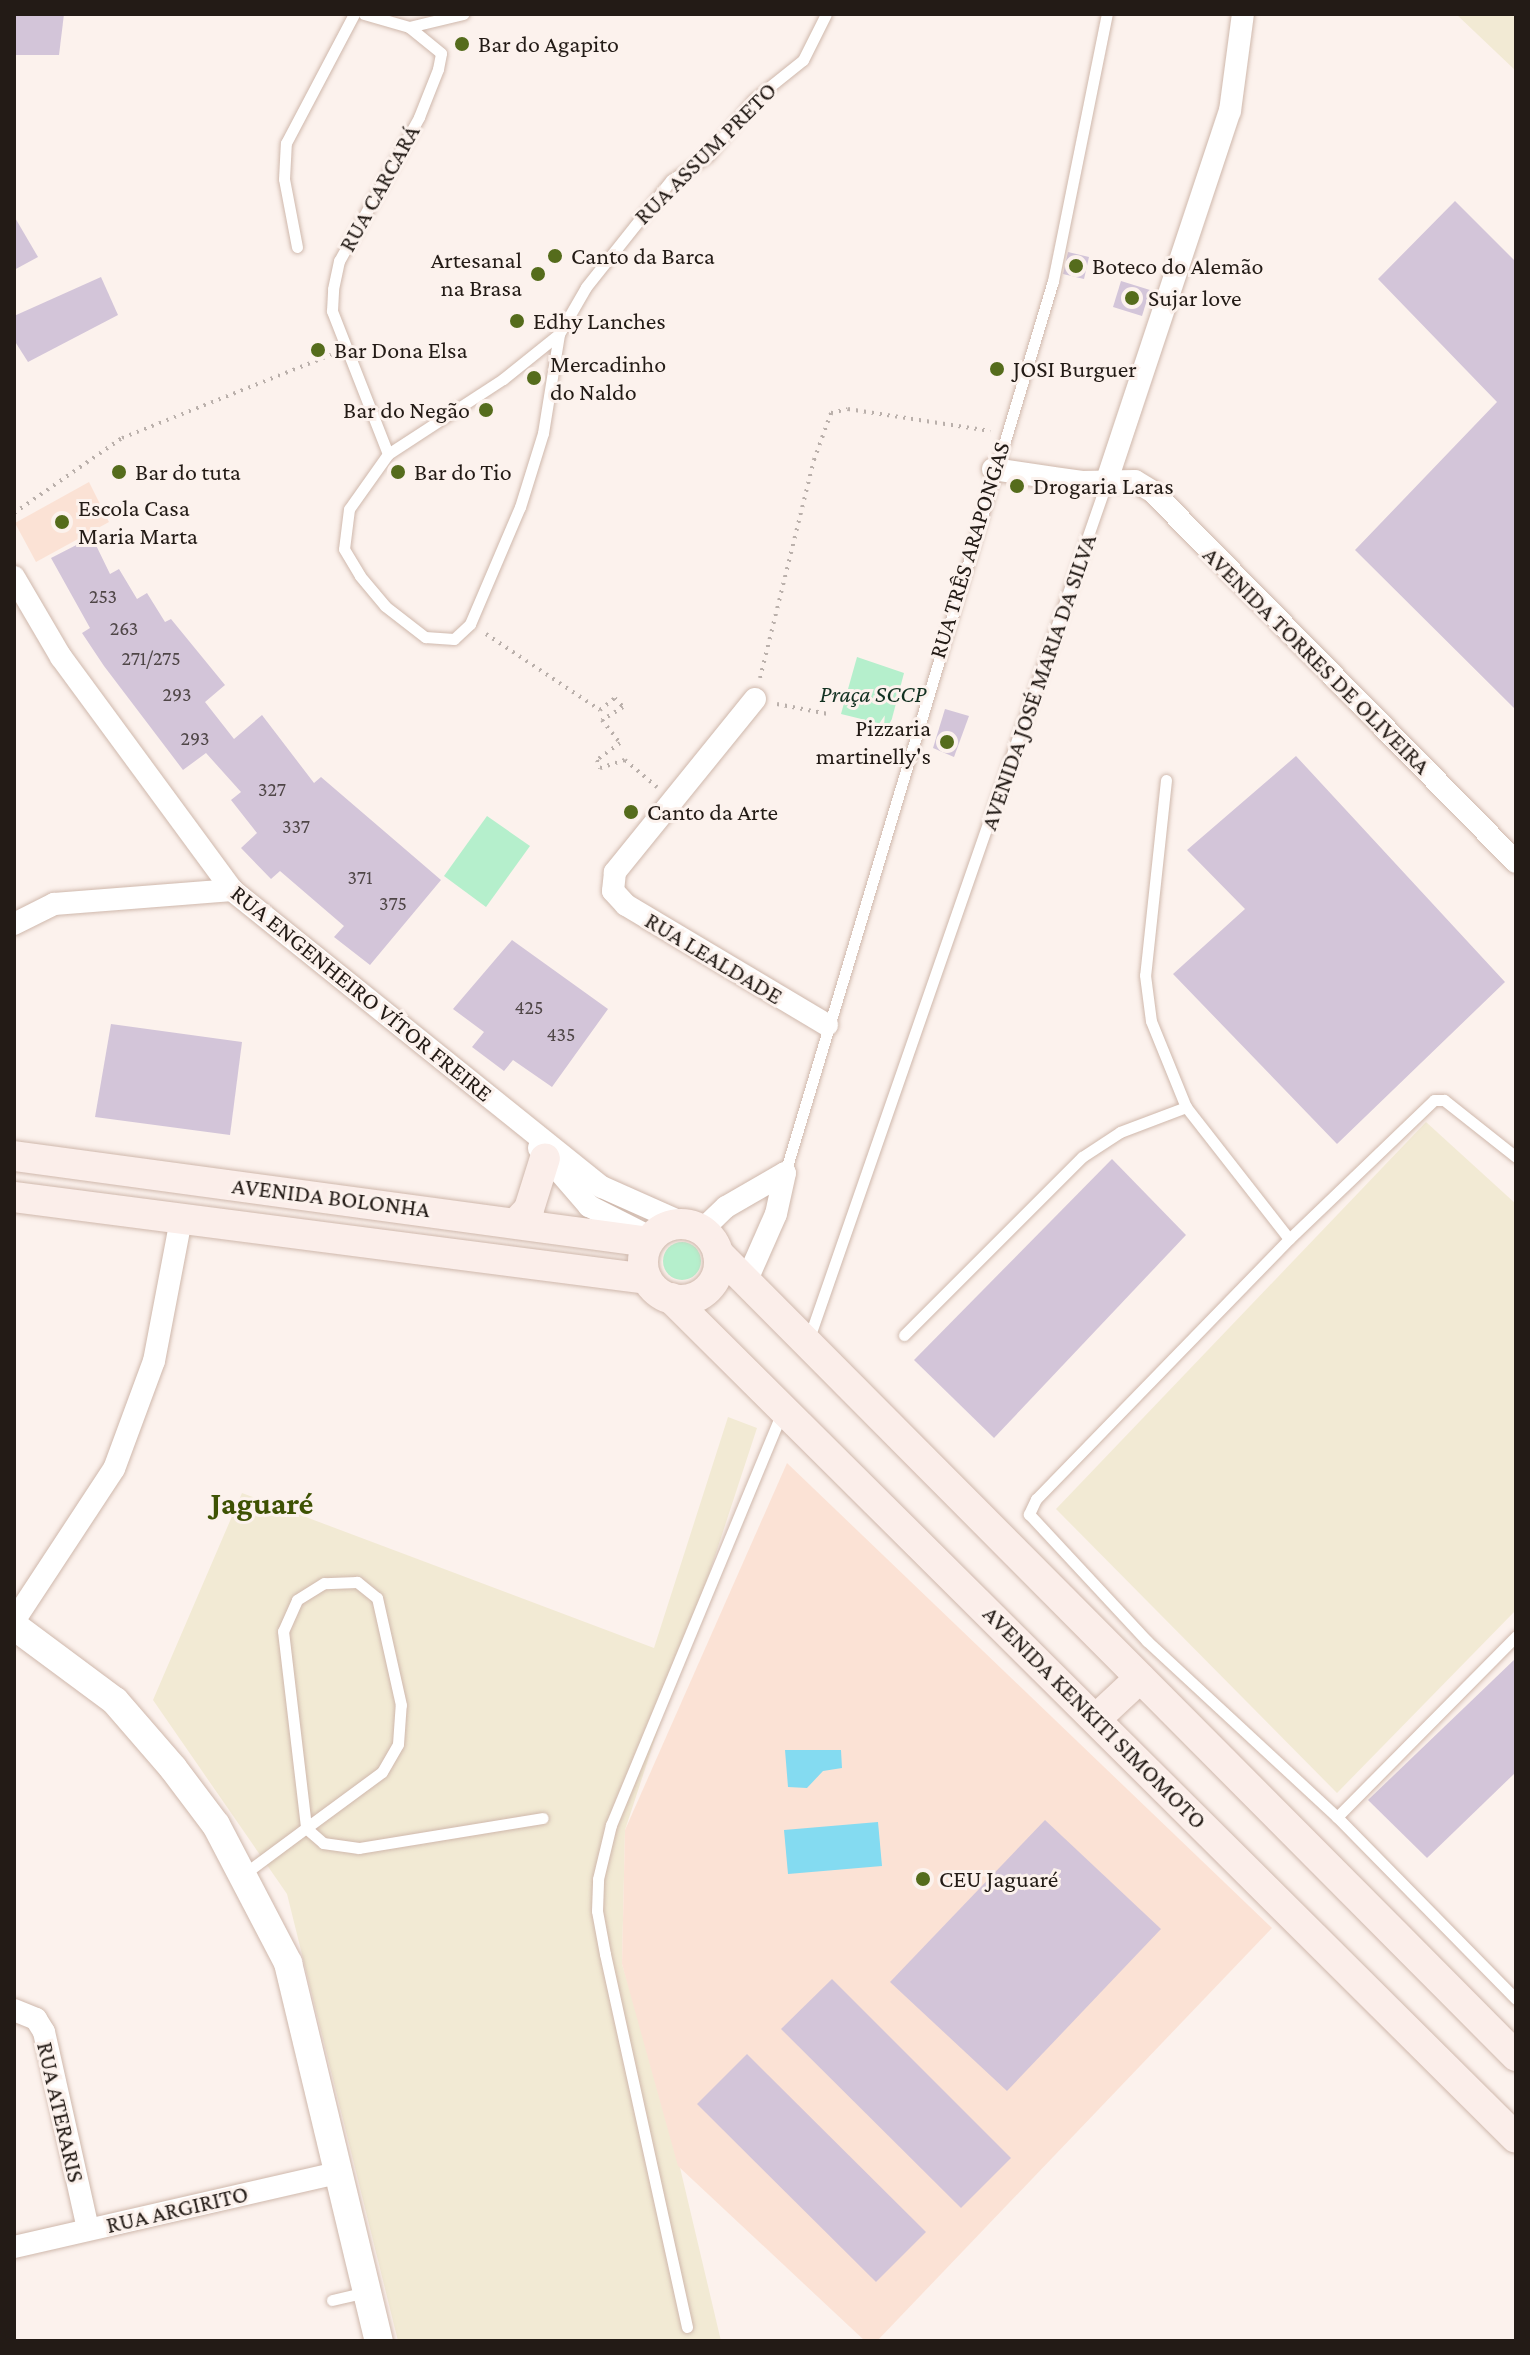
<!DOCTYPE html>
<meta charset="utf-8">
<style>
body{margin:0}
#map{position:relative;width:1530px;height:2355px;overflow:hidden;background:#fcf2ed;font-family:"Crimson Pro",serif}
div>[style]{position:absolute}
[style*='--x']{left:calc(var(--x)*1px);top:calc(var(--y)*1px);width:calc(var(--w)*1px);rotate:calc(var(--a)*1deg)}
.commercial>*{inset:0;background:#f2ead4}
.built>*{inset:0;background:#fbe2d5}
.green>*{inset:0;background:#b5efcc}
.round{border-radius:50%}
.water>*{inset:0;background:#84dbf1}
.building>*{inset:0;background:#d3c5d9}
.path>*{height:4px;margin-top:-2px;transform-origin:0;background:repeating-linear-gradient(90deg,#bab0ab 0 2px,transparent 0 8px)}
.roads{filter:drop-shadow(0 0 2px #cfb8ac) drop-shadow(0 0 2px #cfb8ac)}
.service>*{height:11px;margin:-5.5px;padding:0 5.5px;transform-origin:5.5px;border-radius:5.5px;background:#fff}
.minor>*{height:22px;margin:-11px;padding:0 11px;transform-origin:11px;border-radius:11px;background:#fff}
.tertiary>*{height:28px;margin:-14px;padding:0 14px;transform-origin:14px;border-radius:14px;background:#fff}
.secondary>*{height:30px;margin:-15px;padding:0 15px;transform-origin:15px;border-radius:15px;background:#fbeeea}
.secondary>.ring{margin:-15px;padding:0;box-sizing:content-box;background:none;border:30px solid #fbeeea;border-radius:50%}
.dots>*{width:22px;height:22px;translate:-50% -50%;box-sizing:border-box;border:4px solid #fcf2ed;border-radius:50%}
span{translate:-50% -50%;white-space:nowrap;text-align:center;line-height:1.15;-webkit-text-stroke:6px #fcf2ed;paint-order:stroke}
.number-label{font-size:20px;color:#4f4647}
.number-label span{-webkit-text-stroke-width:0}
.poi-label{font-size:24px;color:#231b16}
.left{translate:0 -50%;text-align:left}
.right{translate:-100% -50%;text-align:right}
.street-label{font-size:24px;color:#231b16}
.park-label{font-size:24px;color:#123121;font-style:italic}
.district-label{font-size:32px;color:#3e5203;font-weight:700}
.frame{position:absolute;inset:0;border:16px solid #231b16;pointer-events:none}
</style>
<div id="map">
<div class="commercial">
<div style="clip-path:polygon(1456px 14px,1516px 14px,1516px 71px)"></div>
<div style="clip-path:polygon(1426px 1122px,1516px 1204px,1516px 1610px,1337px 1793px,1056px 1509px)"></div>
<div style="clip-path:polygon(728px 1417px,757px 1428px,625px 1830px,622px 1964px,665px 2104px,721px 2341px,398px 2341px,287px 1894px,153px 1700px,242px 1493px,654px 1648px)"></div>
</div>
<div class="built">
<div style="clip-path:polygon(89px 482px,109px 522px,36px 562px,15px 523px)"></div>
<div style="clip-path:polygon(787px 1463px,1272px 1928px,877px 2341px,865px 2341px,678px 2166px,622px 1964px,625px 1830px)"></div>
</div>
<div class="green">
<div style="clip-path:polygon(857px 657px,904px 673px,890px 726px,841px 714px)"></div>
<div style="clip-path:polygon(487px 816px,530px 846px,486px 907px,444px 876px)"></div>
<div class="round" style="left:663px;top:1242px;width:38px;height:38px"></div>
</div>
<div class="water">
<div style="clip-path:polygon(785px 1750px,841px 1750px,842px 1768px,823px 1771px,807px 1788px,788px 1787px)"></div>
<div style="clip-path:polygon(878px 1822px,882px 1866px,788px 1874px,784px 1830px)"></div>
</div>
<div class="building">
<div style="clip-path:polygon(14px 14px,64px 14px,59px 55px,14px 55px)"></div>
<div style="clip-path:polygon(1455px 201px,1516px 262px,1516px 710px,1355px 550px,1497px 402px,1378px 279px)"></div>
<div style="clip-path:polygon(14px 216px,38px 257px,14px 270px)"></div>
<div style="clip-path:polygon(1068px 252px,1089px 257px,1084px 279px,1063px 274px)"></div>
<div style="clip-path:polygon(101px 277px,118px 315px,28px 362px,14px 340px,14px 316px)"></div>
<div style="clip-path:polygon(1121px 281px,1150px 290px,1142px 316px,1113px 307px)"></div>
<div style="clip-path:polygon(92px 537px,110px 574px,119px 569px,137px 599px,147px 593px,165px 622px,171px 619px,225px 685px,205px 702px,234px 739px,262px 715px,314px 783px,321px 777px,441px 880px,370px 965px,334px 937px,344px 926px,280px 871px,271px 879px,241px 848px,257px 833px,231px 800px,241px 792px,206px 753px,183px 770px,104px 666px,82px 633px,90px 628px,51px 558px)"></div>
<div style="clip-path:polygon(945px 709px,969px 716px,954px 757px,933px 748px)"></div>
<div style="clip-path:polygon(1296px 756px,1505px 982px,1337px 1144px,1173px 974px,1245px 909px,1187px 850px)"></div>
<div style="clip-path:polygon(512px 940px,608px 1009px,552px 1087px,513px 1060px,504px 1071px,472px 1047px,484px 1032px,453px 1009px)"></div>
<div style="clip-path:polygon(111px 1024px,242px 1042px,230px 1135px,95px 1117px)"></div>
<div style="clip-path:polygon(1112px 1159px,1186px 1235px,994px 1438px,914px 1360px)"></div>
<div style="clip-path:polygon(1516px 1658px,1516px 1772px,1427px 1858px,1368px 1800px)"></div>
<div style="clip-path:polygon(1045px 1820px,1161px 1929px,1007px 2091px,890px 1982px)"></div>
<div style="clip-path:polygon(832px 1979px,1011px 2158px,961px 2208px,781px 2029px)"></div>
<div style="clip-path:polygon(747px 2054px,926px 2232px,876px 2282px,697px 2104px)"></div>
</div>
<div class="path">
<div style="--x:14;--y:513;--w:131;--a:-34.8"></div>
<div style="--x:122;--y:438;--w:225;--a:-21.7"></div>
<div style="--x:486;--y:634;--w:137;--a:33.7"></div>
<div style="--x:600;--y:710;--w:19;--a:-39"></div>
<div style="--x:615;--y:698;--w:12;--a:48"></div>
<div style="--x:623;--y:707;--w:25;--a:148"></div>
<div style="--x:602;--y:720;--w:29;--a:52"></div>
<div style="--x:620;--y:743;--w:29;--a:144"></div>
<div style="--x:597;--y:760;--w:9;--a:69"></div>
<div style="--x:600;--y:768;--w:26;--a:-18"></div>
<div style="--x:625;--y:760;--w:42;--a:40.2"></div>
<div style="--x:760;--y:678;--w:225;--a:-76.1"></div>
<div style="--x:814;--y:460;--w:50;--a:-70.1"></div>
<div style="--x:831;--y:413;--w:17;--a:-13"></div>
<div style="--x:848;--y:409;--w:144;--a:8.8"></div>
<div style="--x:777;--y:704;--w:52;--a:11.1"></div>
</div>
<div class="roads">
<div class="service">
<div style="--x:364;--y:14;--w:47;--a:16.1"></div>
<div style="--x:409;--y:27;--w:56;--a:-13.5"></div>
<div style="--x:297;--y:247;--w:69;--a:-100.8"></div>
<div style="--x:284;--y:179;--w:36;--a:-87"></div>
<div style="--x:286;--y:143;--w:146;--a:-62.2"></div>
<div style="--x:559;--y:334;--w:72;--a:141.2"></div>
<div style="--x:503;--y:379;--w:137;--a:146.9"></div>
<div style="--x:388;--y:454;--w:67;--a:125.3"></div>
<div style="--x:349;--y:509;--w:40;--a:97.1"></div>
<div style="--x:344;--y:549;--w:31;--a:59"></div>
<div style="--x:360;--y:576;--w:39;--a:50"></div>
<div style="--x:385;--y:606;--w:51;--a:37.8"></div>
<div style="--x:425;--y:637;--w:29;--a:4"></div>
<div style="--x:454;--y:639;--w:22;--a:-43"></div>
<div style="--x:470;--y:624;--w:127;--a:-66.9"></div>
<div style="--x:520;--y:507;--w:77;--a:-72.7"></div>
<div style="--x:543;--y:433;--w:100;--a:-80.8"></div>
<div style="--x:559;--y:334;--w:54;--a:-60.1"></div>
<div style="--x:586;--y:287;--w:137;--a:-51.5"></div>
<div style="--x:671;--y:180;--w:44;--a:-33"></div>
<div style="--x:708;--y:156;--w:72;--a:-51.2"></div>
<div style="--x:753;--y:100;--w:64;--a:-38.7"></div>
<div style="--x:803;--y:60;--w:51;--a:-63.4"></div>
<div style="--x:388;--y:454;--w:154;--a:-111.4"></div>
<div style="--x:332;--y:311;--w:22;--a:-87"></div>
<div style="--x:333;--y:289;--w:29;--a:-78"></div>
<div style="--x:339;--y:261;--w:165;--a:-60.9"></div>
<div style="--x:419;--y:117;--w:52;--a:-68.4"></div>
<div style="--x:438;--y:69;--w:16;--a:-79"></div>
<div style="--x:441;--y:53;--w:41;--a:-140.9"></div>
<div style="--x:1166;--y:780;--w:196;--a:96.1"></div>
<div style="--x:1145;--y:975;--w:46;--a:82.6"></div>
<div style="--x:1151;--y:1021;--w:93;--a:67.9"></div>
<div style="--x:1186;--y:1107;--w:167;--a:52"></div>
<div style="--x:1516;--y:1157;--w:92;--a:-141.6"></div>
<div style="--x:1444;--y:1100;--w:10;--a:180"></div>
<div style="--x:1434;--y:1100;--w:201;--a:136.2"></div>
<div style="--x:1289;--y:1239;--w:363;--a:134.2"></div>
<div style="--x:1036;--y:1499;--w:17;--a:115"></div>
<div style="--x:1029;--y:1514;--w:173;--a:47.1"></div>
<div style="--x:1147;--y:1641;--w:259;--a:42.8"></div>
<div style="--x:1337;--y:1817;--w:255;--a:45.5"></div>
<div style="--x:785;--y:1173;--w:931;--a:-73.28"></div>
<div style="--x:1053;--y:281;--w:272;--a:-78.6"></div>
<div style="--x:904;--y:1335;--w:252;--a:-45"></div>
<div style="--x:1082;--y:1157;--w:45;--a:-33.3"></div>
<div style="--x:1120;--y:1132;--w:71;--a:-20.7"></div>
<div style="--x:808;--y:1341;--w:910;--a:-70.83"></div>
<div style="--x:1337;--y:1817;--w:255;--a:-45.3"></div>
<div style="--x:244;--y:1874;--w:77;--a:-36.6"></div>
<div style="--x:306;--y:1828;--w:94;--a:-36.4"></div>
<div style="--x:382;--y:1772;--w:32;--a:-60"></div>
<div style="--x:398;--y:1744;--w:39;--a:-86"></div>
<div style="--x:401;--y:1705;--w:110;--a:-102.6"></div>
<div style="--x:377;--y:1598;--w:26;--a:-141"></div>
<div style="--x:357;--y:1582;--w:33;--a:178"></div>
<div style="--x:324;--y:1583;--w:32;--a:148"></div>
<div style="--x:297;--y:1600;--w:34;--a:114"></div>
<div style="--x:283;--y:1631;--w:198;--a:83.3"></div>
<div style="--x:306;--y:1828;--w:23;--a:41"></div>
<div style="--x:323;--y:1843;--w:36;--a:8"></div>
<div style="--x:359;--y:1848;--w:186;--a:-9.3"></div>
<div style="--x:332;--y:2300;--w:36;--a:-13"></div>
<div style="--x:687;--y:2327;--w:382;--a:-102.4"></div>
<div style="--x:605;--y:1954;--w:44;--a:-100.5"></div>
<div style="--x:597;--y:1911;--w:32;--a:-88"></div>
<div style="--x:598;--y:1879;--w:56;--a:-76.5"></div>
<div style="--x:611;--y:1825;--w:446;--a:-67.5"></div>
</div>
<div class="minor">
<div style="--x:993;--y:469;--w:90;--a:8.3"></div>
<div style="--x:1082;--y:482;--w:53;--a:-1.1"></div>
<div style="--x:1135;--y:481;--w:21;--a:31"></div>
<div style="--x:1153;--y:492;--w:518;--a:45.55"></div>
<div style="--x:1107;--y:480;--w:389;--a:-71.6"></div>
<div style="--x:1230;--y:111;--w:98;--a:-82.4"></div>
<div style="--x:14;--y:577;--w:93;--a:59.6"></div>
<div style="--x:61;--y:657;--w:289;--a:53.7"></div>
<div style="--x:232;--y:890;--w:474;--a:38.8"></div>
<div style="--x:602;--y:1187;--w:91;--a:24"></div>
<div style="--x:755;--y:699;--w:223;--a:129"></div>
<div style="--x:615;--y:872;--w:19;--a:96"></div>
<div style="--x:613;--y:891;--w:19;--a:47"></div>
<div style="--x:626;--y:905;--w:234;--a:30.8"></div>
<div style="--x:14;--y:924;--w:45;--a:-26.6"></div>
<div style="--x:54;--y:904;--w:179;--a:-4.5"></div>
<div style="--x:539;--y:1148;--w:77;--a:49.2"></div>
<div style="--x:589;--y:1206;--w:64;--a:27"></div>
<div style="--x:702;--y:1230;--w:33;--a:-44"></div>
<div style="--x:726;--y:1207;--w:68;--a:-30"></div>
<div style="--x:746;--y:1282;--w:74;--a:-66.2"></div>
<div style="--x:776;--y:1214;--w:42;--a:-77.6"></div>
<div style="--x:14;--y:1621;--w:182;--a:-56.7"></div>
<div style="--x:114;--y:1469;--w:115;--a:-69.7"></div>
<div style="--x:154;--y:1361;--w:145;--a:-79.2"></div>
<div style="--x:14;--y:2010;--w:24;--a:22"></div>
<div style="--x:36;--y:2019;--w:15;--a:58"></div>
<div style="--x:44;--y:2032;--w:202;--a:77.4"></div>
<div style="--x:14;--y:2247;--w:335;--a:-12.9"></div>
</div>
<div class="tertiary">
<div style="--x:14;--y:1626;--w:126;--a:36.6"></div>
<div style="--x:115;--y:1701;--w:89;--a:49.1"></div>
<div style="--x:173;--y:1768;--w:71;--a:53"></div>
<div style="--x:216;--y:1825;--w:156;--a:62.4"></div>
<div style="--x:288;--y:1963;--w:389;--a:76.5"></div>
</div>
<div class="secondary">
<div style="--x:14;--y:1156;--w:640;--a:7.72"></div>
<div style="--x:14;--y:1197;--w:638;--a:7.38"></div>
<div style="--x:518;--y:1221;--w:16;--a:-47"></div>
<div style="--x:529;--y:1209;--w:53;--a:-72.6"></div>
<div class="ring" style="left:643px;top:1224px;width:46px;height:46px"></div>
<div style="--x:718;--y:1253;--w:1132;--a:45.18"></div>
<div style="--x:671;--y:1298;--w:1191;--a:44.83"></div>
<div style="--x:1096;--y:1719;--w:60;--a:-43"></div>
</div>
</div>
<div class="dots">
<div style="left:462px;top:44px;background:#556c1c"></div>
<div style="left:555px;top:256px;background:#556c1c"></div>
<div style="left:1076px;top:266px;background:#556c1c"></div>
<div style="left:538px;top:274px;background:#556c1c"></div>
<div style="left:1132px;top:298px;background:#556c1c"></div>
<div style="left:517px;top:321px;background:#556c1c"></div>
<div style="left:318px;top:350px;background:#556c1c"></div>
<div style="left:997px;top:369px;background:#556c1c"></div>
<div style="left:534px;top:378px;background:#556c1c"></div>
<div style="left:486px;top:410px;background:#556c1c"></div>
<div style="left:119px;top:472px;background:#556c1c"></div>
<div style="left:398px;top:472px;background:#556c1c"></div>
<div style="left:1017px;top:486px;background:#556c1c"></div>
<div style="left:62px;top:522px;background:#556c1c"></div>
<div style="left:947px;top:742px;background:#556c1c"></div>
<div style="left:631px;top:812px;background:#556c1c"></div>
<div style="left:923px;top:1879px;background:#556c1c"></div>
</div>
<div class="number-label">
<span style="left:103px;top:596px">253</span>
<span style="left:124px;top:628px">263</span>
<span style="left:151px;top:658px">271/275</span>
<span style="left:177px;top:694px">293</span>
<span style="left:195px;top:738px">293</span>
<span style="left:272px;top:789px">327</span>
<span style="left:296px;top:826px">337</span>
<span style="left:360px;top:877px">371</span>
<span style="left:393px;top:903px">375</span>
<span style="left:529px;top:1007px">425</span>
<span style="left:561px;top:1034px">435</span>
</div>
<div class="poi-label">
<span class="left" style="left:478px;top:44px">Bar do Agapito</span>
<span class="left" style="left:571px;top:256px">Canto da Barca</span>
<span class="right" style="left:522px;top:274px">Artesanal<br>na Brasa</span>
<span class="left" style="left:1092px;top:266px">Boteco do Alemão</span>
<span class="left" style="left:1148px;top:298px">Sujar love</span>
<span class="left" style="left:533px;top:321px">Edhy Lanches</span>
<span class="left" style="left:334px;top:350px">Bar Dona Elsa</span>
<span class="left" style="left:550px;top:378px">Mercadinho<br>do Naldo</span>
<span class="left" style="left:1013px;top:369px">JOSI Burguer</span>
<span class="right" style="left:470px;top:410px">Bar do Negão</span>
<span class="left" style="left:135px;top:472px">Bar do tuta</span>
<span class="left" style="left:414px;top:472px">Bar do Tio</span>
<span class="left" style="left:1033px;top:486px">Drogaria Laras</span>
<span class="left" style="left:78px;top:522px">Escola Casa<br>Maria Marta</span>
<span class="right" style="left:931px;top:742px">Pizzaria<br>martinelly's</span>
<span class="left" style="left:647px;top:812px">Canto da Arte</span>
<span class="left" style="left:939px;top:1879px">CEU Jaguaré</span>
</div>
<div class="street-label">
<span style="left:705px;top:153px;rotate:-45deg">RUA ASSUM PRETO</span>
<span style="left:379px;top:188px;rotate:-61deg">RUA CARCARÁ</span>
<span style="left:969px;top:550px;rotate:-73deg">RUA TRÊS ARAPONGAS</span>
<span style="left:1317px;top:660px;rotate:45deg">AVENIDA TORRES DE OLIVEIRA</span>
<span style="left:1038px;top:682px;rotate:-71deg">AVENIDA JOSÉ MARIA DA SILVA</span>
<span style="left:714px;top:958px;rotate:31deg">RUA LEALDADE</span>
<span style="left:362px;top:993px;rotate:39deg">RUA ENGENHEIRO VÍTOR FREIRE</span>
<span style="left:331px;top:1197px;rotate:7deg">AVENIDA BOLONHA</span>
<span style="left:1095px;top:1717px;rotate:45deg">AVENIDA KENKITI SIMOMOTO</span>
<span style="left:61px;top:2112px;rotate:77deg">RUA ATERARIS</span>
<span style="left:177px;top:2209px;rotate:-13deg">RUA ARGIRITO</span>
</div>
<div class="park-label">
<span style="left:873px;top:694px">Praça SCCP</span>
</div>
<div class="district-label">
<span style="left:262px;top:1503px">Jaguaré</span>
</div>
<div class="frame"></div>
</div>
